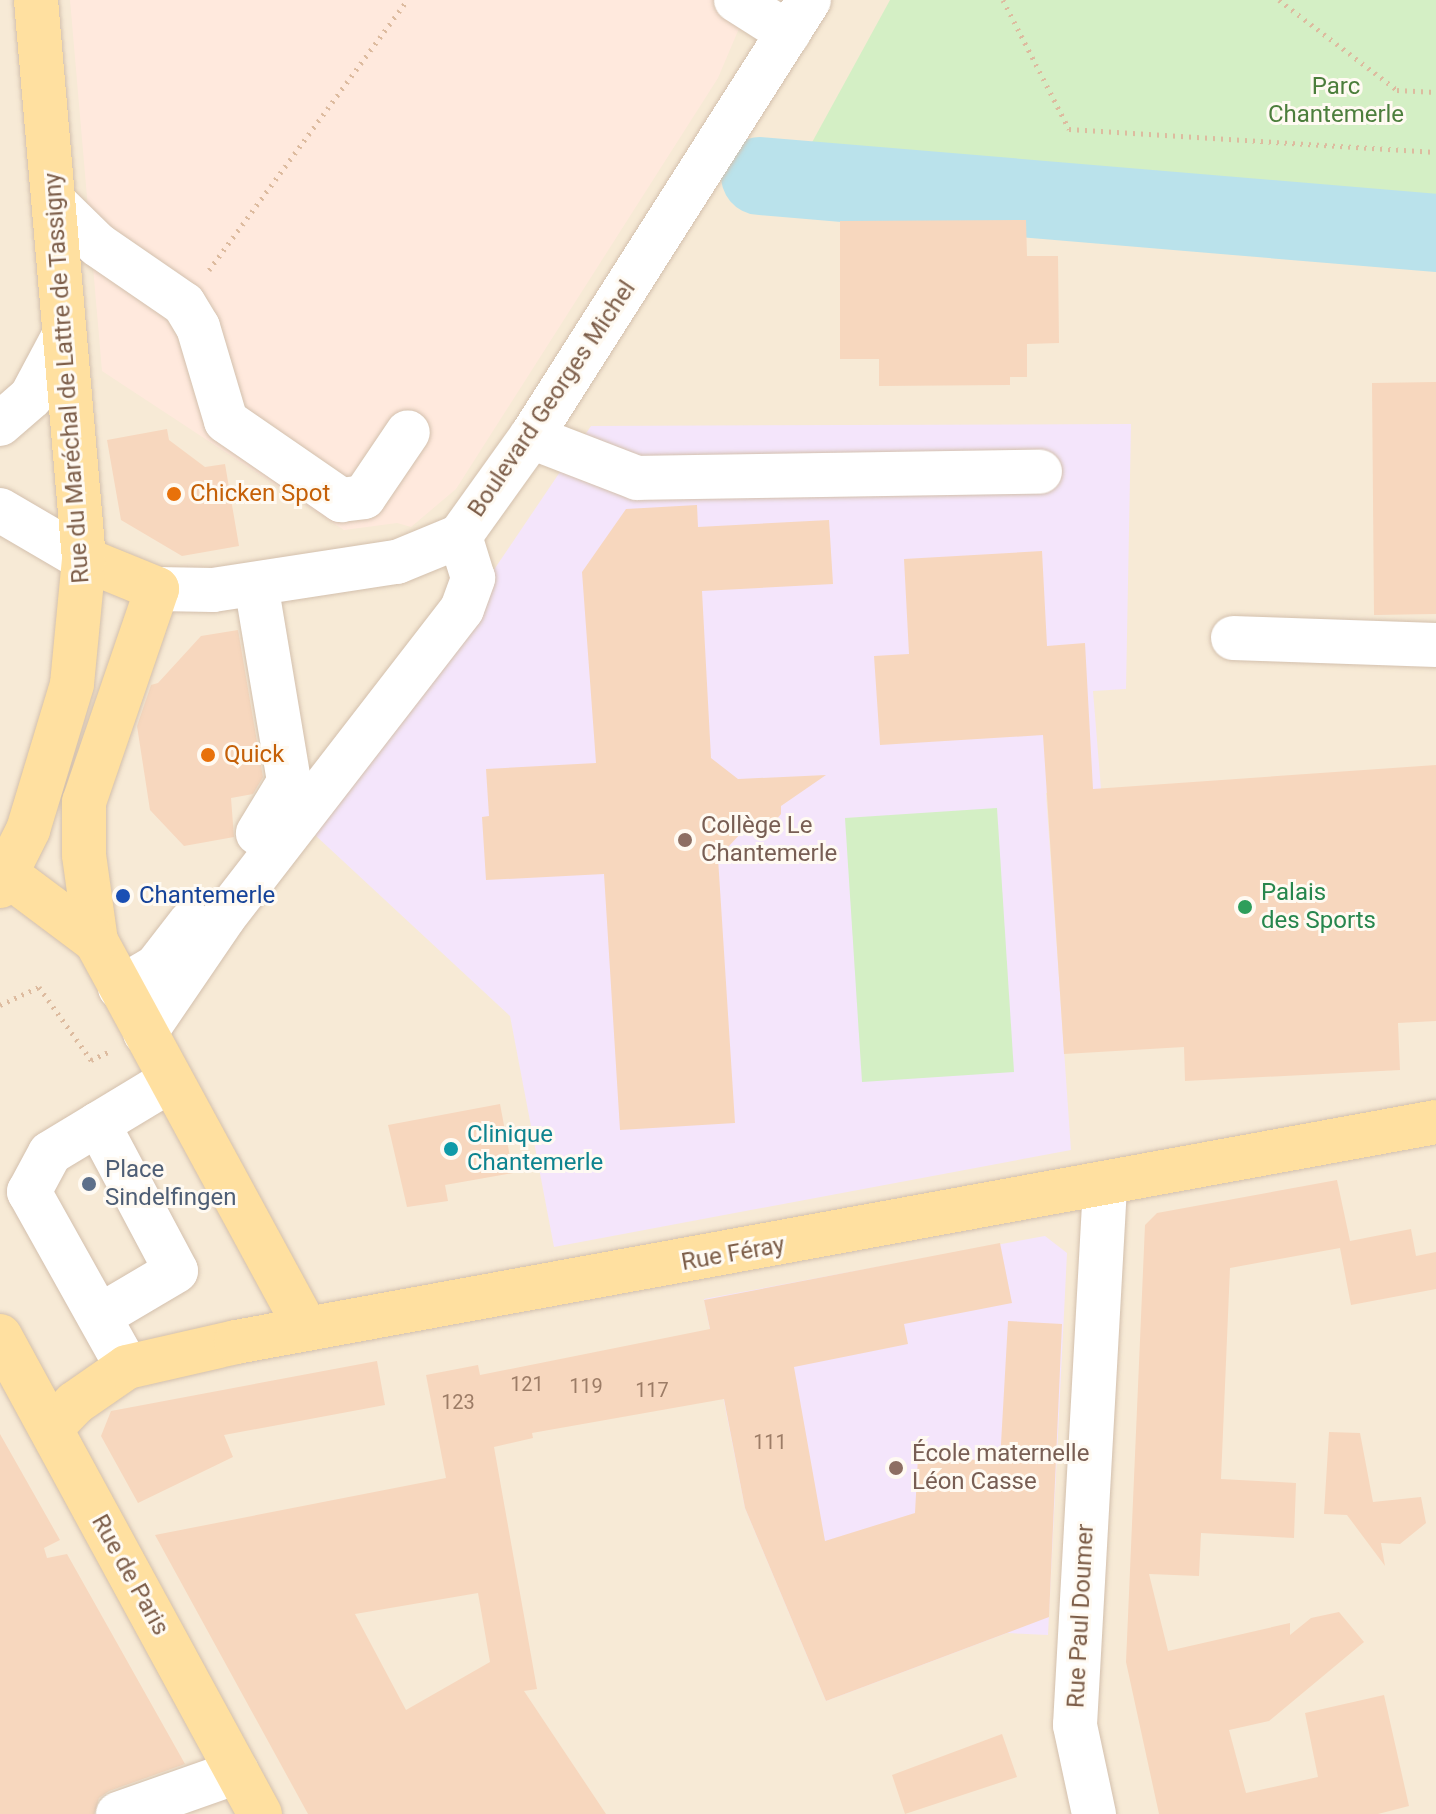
<!DOCTYPE html>
<meta charset="utf-8">
<style>
body{margin:0}
#map{position:relative;width:1436px;height:1814px;overflow:hidden;background:#fef7e9;font-family:Roboto,sans-serif}
div>[style]{position:absolute}
[style*='--x']{left:calc(var(--x)*1px);top:calc(var(--y)*1px);width:calc(var(--w)*1px);rotate:calc(var(--a)*1deg)}
.residential>*{inset:0;background:#f7ead6}
.commercial>*{inset:0;background:#ffe9dd}
.education>*{inset:0;background:#f4e5fb}
.green>*{inset:0;background:#d4efc5}
.river>*{height:78px;margin:-39px;padding:0 39px;transform-origin:39px;border-radius:39px;background:#bae2eb}
.building>*{inset:0;background:#f7d7be}
.path>*{height:5px;margin-top:-2.5px;transform-origin:0;background:repeating-linear-gradient(90deg,#ddbb9f 0 2px,transparent 0 8px)}
.roads{filter:drop-shadow(0 0 2px #d3c0ad) drop-shadow(0 0 2px #d3c0ad)}
.minor>*{height:44px;margin:-22px;padding:0 22px;transform-origin:22px;border-radius:22px;background:#fff}
.major>*{height:44px;margin:-22px;padding:0 22px;transform-origin:22px;border-radius:22px;background:#ffe0a0}
.dots>*{width:22px;height:22px;translate:-50% -50%;box-sizing:border-box;border:4px solid #fffaf2;border-radius:50%}
span{translate:-50% -50%;white-space:nowrap;text-align:center;line-height:1.15;-webkit-text-stroke:6px #fffaf2;paint-order:stroke}
.number-label{font-size:20px;color:#9c7c66}
.number-label span{-webkit-text-stroke-width:0}
.park-label{font-size:24px;color:#4c7e3c}
.street-label{font-size:24px;color:#7d5e49}
.food-label{font-size:24px;color:#c56008}
.left{translate:0 -50%;text-align:left}
.education-label{font-size:24px;color:#785e54}
.leisure-label{font-size:24px;color:#27864d}
.transit-label{font-size:24px;color:#164399}
.culture-label{font-size:24px;color:#0d838f}
.service-label{font-size:24px;color:#4e5e75}
</style>
<div id="map">
<div class="residential">
<div style="clip-path:polygon(0 0,1436px 0,1436px 1814px,0 1814px)"></div>
</div>
<div class="commercial">
<div style="clip-path:polygon(70px 0,751px 0,718px 78px,456px 489px,411px 527px,397px 523px,344px 530px,102px 371px)"></div>
</div>
<div class="education">
<div style="clip-path:polygon(1131px 424px,1126px 689px,1093px 691px,1101px 789px,1046px 793px,1071px 1150px,554px 1247px,510px 1016px,315px 835px,591px 426px)"></div>
<div style="clip-path:polygon(1045px 1236px,1067px 1253px,1048px 1635px,1007px 1633px,826px 1701px,745px 1508px,704px 1299px)"></div>
</div>
<div class="green">
<div style="clip-path:polygon(890px 0,1436px 0,1436px 209px,804px 157px)"></div>
<div style="clip-path:polygon(997px 808px,1014px 1072px,862px 1082px,845px 818px)"></div>
</div>
<div class="river">
<div style="--x:760;--y:176;--w:678;--a:4.82"></div>
</div>
<div class="building">
<div style="clip-path:polygon(1026px 220px,1027px 256px,1058px 256px,1059px 343px,1027px 344px,1027px 377px,1010px 377px,1010px 385px,879px 386px,879px 359px,840px 359px,840px 221px)"></div>
<div style="clip-path:polygon(1436px 382px,1436px 614px,1374px 615px,1372px 383px)"></div>
<div style="clip-path:polygon(167px 429px,169px 440px,205px 467px,225px 464px,239px 546px,182px 556px,121px 520px,107px 440px)"></div>
<div style="clip-path:polygon(697px 505px,698px 527px,829px 520px,833px 584px,702px 591px,711px 758px,738px 779px,826px 775px,781px 806px,781px 814px,766px 832px,741px 833px,718px 858px,735px 1123px,620px 1130px,604px 874px,486px 880px,482px 817px,489px 816px,486px 769px,596px 763px,582px 572px,626px 509px)"></div>
<div style="clip-path:polygon(1042px 551px,1047px 646px,1085px 643px,1093px 789px,1436px 765px,1436px 1021px,1398px 1023px,1400px 1070px,1185px 1081px,1184px 1047px,1064px 1054px,1043px 735px,880px 745px,874px 656px,909px 654px,904px 559px)"></div>
<div style="clip-path:polygon(238px 630px,263px 777px,253px 794px,231px 798px,234px 837px,184px 846px,150px 810px,137px 726px,151px 685px,158px 683px,201px 636px)"></div>
<div style="clip-path:polygon(500px 1104px,513px 1173px,445px 1185px,448px 1201px,407px 1207px,388px 1125px)"></div>
<div style="clip-path:polygon(1337px 1180px,1350px 1241px,1411px 1229px,1416px 1256px,1436px 1252px,1436px 1289px,1351px 1305px,1340px 1248px,1230px 1268px,1221px 1479px,1296px 1483px,1294px 1538px,1201px 1533px,1199px 1576px,1149px 1574px,1168px 1651px,1290px 1623px,1290px 1635px,1311px 1618px,1339px 1612px,1364px 1642px,1269px 1721px,1229px 1730px,1246px 1793px,1318px 1777px,1305px 1713px,1384px 1695px,1409px 1806px,1378px 1814px,1159px 1814px,1126px 1662px,1145px 1225px,1157px 1213px)"></div>
<div style="clip-path:polygon(evenodd,1000px 1243px,1012px 1303px,904px 1324px,908px 1344px,794px 1367px,825px 1541px,915px 1513px,918px 1457px,1000px 1461px,1008px 1321px,1062px 1324px,1049px 1617px,826px 1701px,745px 1508px,724px 1399px,532px 1433px,533px 1438px,494px 1447px,537px 1689px,524px 1691px,606px 1814px,308px 1814px,155px 1535px,446px 1478px,426px 1375px,478px 1365px,480px 1375px,710px 1329px,704px 1300px,1000px 1243px,478px 1593px,490px 1662px,406px 1710px,355px 1614px,478px 1593px)"></div>
<div style="clip-path:polygon(377px 1361px,385px 1405px,224px 1435px,233px 1457px,138px 1503px,101px 1436px,111px 1411px)"></div>
<div style="clip-path:polygon(1329px 1432px,1360px 1433px,1373px 1502px,1421px 1497px,1426px 1523px,1400px 1544px,1381px 1543px,1385px 1566px,1347px 1515px,1324px 1514px)"></div>
<div style="clip-path:polygon(0 1434px,60px 1540px,44px 1548px,47px 1558px,67px 1554px,185px 1764px,109px 1791px,99px 1798px,94px 1814px,0 1814px)"></div>
<div style="clip-path:polygon(1002px 1734px,1017px 1777px,905px 1814px,892px 1775px)"></div>
</div>
<div class="path">
<div style="--x:1003;--y:0;--w:145;--a:62.9"></div>
<div style="--x:1069;--y:129;--w:368;--a:3.6"></div>
<div style="--x:1279;--y:0;--w:148;--a:37.3"></div>
<div style="--x:1397;--y:90;--w:39;--a:3"></div>
<div style="--x:209;--y:270;--w:335;--a:-53.7"></div>
<div style="--x:0;--y:1005;--w:43;--a:-24.8"></div>
<div style="--x:39;--y:987;--w:90;--a:54.5"></div>
<div style="--x:91;--y:1060;--w:19;--a:-25"></div>
</div>
<div class="roads">
<div class="minor">
<div style="--x:736;--y:0;--w:62;--a:32.4"></div>
<div style="--x:55;--y:203;--w:60;--a:44.3"></div>
<div style="--x:98;--y:245;--w:104;--a:34.5"></div>
<div style="--x:184;--y:304;--w:27;--a:59"></div>
<div style="--x:198;--y:327;--w:98;--a:73.4"></div>
<div style="--x:226;--y:421;--w:140;--a:34.5"></div>
<div style="--x:341;--y:500;--w:23;--a:-7"></div>
<div style="--x:364;--y:497;--w:78;--a:-55.9"></div>
<div style="--x:0;--y:424;--w:41;--a:-41.1"></div>
<div style="--x:31;--y:397;--w:68;--a:-61.9"></div>
<div style="--x:531;--y:437;--w:114;--a:21.1"></div>
<div style="--x:637;--y:478;--w:403;--a:-0.9"></div>
<div style="--x:0;--y:510;--w:97;--a:30.3"></div>
<div style="--x:256;--y:584;--w:201;--a:80.5"></div>
<div style="--x:289;--y:782;--w:60;--a:121.3"></div>
<div style="--x:157;--y:589;--w:56;--a:1"></div>
<div style="--x:213;--y:590;--w:186;--a:-8.7"></div>
<div style="--x:397;--y:562;--w:68;--a:-22.4"></div>
<div style="--x:460;--y:536;--w:122;--a:-54.4"></div>
<div style="--x:531;--y:437;--w:518;--a:-57.54"></div>
<div style="--x:1233;--y:638;--w:203;--a:2"></div>
<div style="--x:120;--y:988;--w:42;--a:-30.3"></div>
<div style="--x:156;--y:967;--w:56;--a:-52.3"></div>
<div style="--x:145;--y:1033;--w:140;--a:-55.7"></div>
<div style="--x:224;--y:917;--w:389;--a:-52.3"></div>
<div style="--x:462;--y:609;--w:33;--a:-70"></div>
<div style="--x:473;--y:578;--w:44;--a:-107.2"></div>
<div style="--x:98;--y:1124;--w:166;--a:62"></div>
<div style="--x:176;--y:1271;--w:88;--a:149.4"></div>
<div style="--x:127;--y:1367;--w:201;--a:-119.2"></div>
<div style="--x:29;--y:1192;--w:44;--a:-61.7"></div>
<div style="--x:50;--y:1153;--w:141;--a:-31.1"></div>
<div style="--x:118;--y:1814;--w:126;--a:-19.4"></div>
<div style="--x:1094;--y:1814;--w:91;--a:-102.1"></div>
<div style="--x:1075;--y:1725;--w:540;--a:-86.81"></div>
</div>
<div class="major">
<div style="--x:84;--y:559;--w:79;--a:22.3"></div>
<div style="--x:157;--y:589;--w:225;--a:108.9"></div>
<div style="--x:84;--y:802;--w:53;--a:90"></div>
<div style="--x:84;--y:855;--w:87;--a:82.1"></div>
<div style="--x:96;--y:941;--w:440;--a:61.5"></div>
<div style="--x:9;--y:876;--w:109;--a:36.8"></div>
<div style="--x:0;--y:886;--w:63;--a:-63.4"></div>
<div style="--x:28;--y:830;--w:152;--a:-73.2"></div>
<div style="--x:72;--y:684;--w:126;--a:-84.5"></div>
<div style="--x:84;--y:559;--w:561;--a:-94.91"></div>
<div style="--x:0;--y:1336;--w:544;--a:61.46"></div>
<div style="--x:51;--y:1428;--w:35;--a:-46"></div>
<div style="--x:75;--y:1403;--w:63;--a:-34.7"></div>
<div style="--x:127;--y:1367;--w:112;--a:-12.9"></div>
<div style="--x:236;--y:1342;--w:1220;--a:-10.39"></div>
</div>
</div>
<div class="dots">
<div style="left:174px;top:494px;background:#e8710a"></div>
<div style="left:208px;top:755px;background:#e8710a"></div>
<div style="left:685px;top:840px;background:#8d6e63"></div>
<div style="left:123px;top:896px;background:#1a4fb4"></div>
<div style="left:1245px;top:907px;background:#2e9e5b"></div>
<div style="left:451px;top:1149px;background:#0f9aa8"></div>
<div style="left:89px;top:1184px;background:#5c6f8a"></div>
<div style="left:896px;top:1468px;background:#8d6e63"></div>
</div>
<div class="number-label">
<span style="left:527px;top:1384px">121</span>
<span style="left:586px;top:1386px">119</span>
<span style="left:652px;top:1390px">117</span>
<span style="left:458px;top:1402px">123</span>
<span style="left:770px;top:1442px">111</span>
</div>
<div class="park-label">
<span style="left:1336px;top:101px">Parc<br>Chantemerle</span>
</div>
<div class="street-label">
<span style="left:67px;top:378px;rotate:-94deg">Rue du Maréchal de Lattre de Tassigny</span>
<span style="left:552px;top:399px;rotate:-56deg">Boulevard Georges Michel</span>
<span style="left:733px;top:1254px;rotate:-10deg">Rue Féray</span>
<span style="left:130px;top:1575px;rotate:61deg">Rue de Paris</span>
<span style="left:1081px;top:1616px;rotate:-87deg">Rue Paul Doumer</span>
</div>
<div class="food-label">
<span class="left" style="left:190px;top:494px">Chicken Spot</span>
<span class="left" style="left:224px;top:755px">Quick</span>
</div>
<div class="education-label">
<span class="left" style="left:701px;top:840px">Collège Le<br>Chantemerle</span>
<span class="left" style="left:912px;top:1468px">École maternelle<br>Léon Casse</span>
</div>
<div class="leisure-label">
<span class="left" style="left:1261px;top:907px">Palais<br>des Sports</span>
</div>
<div class="transit-label">
<span class="left" style="left:139px;top:896px">Chantemerle</span>
</div>
<div class="culture-label">
<span class="left" style="left:467px;top:1149px">Clinique<br>Chantemerle</span>
</div>
<div class="service-label">
<span class="left" style="left:105px;top:1184px">Place<br>Sindelfingen</span>
</div>
</div>
